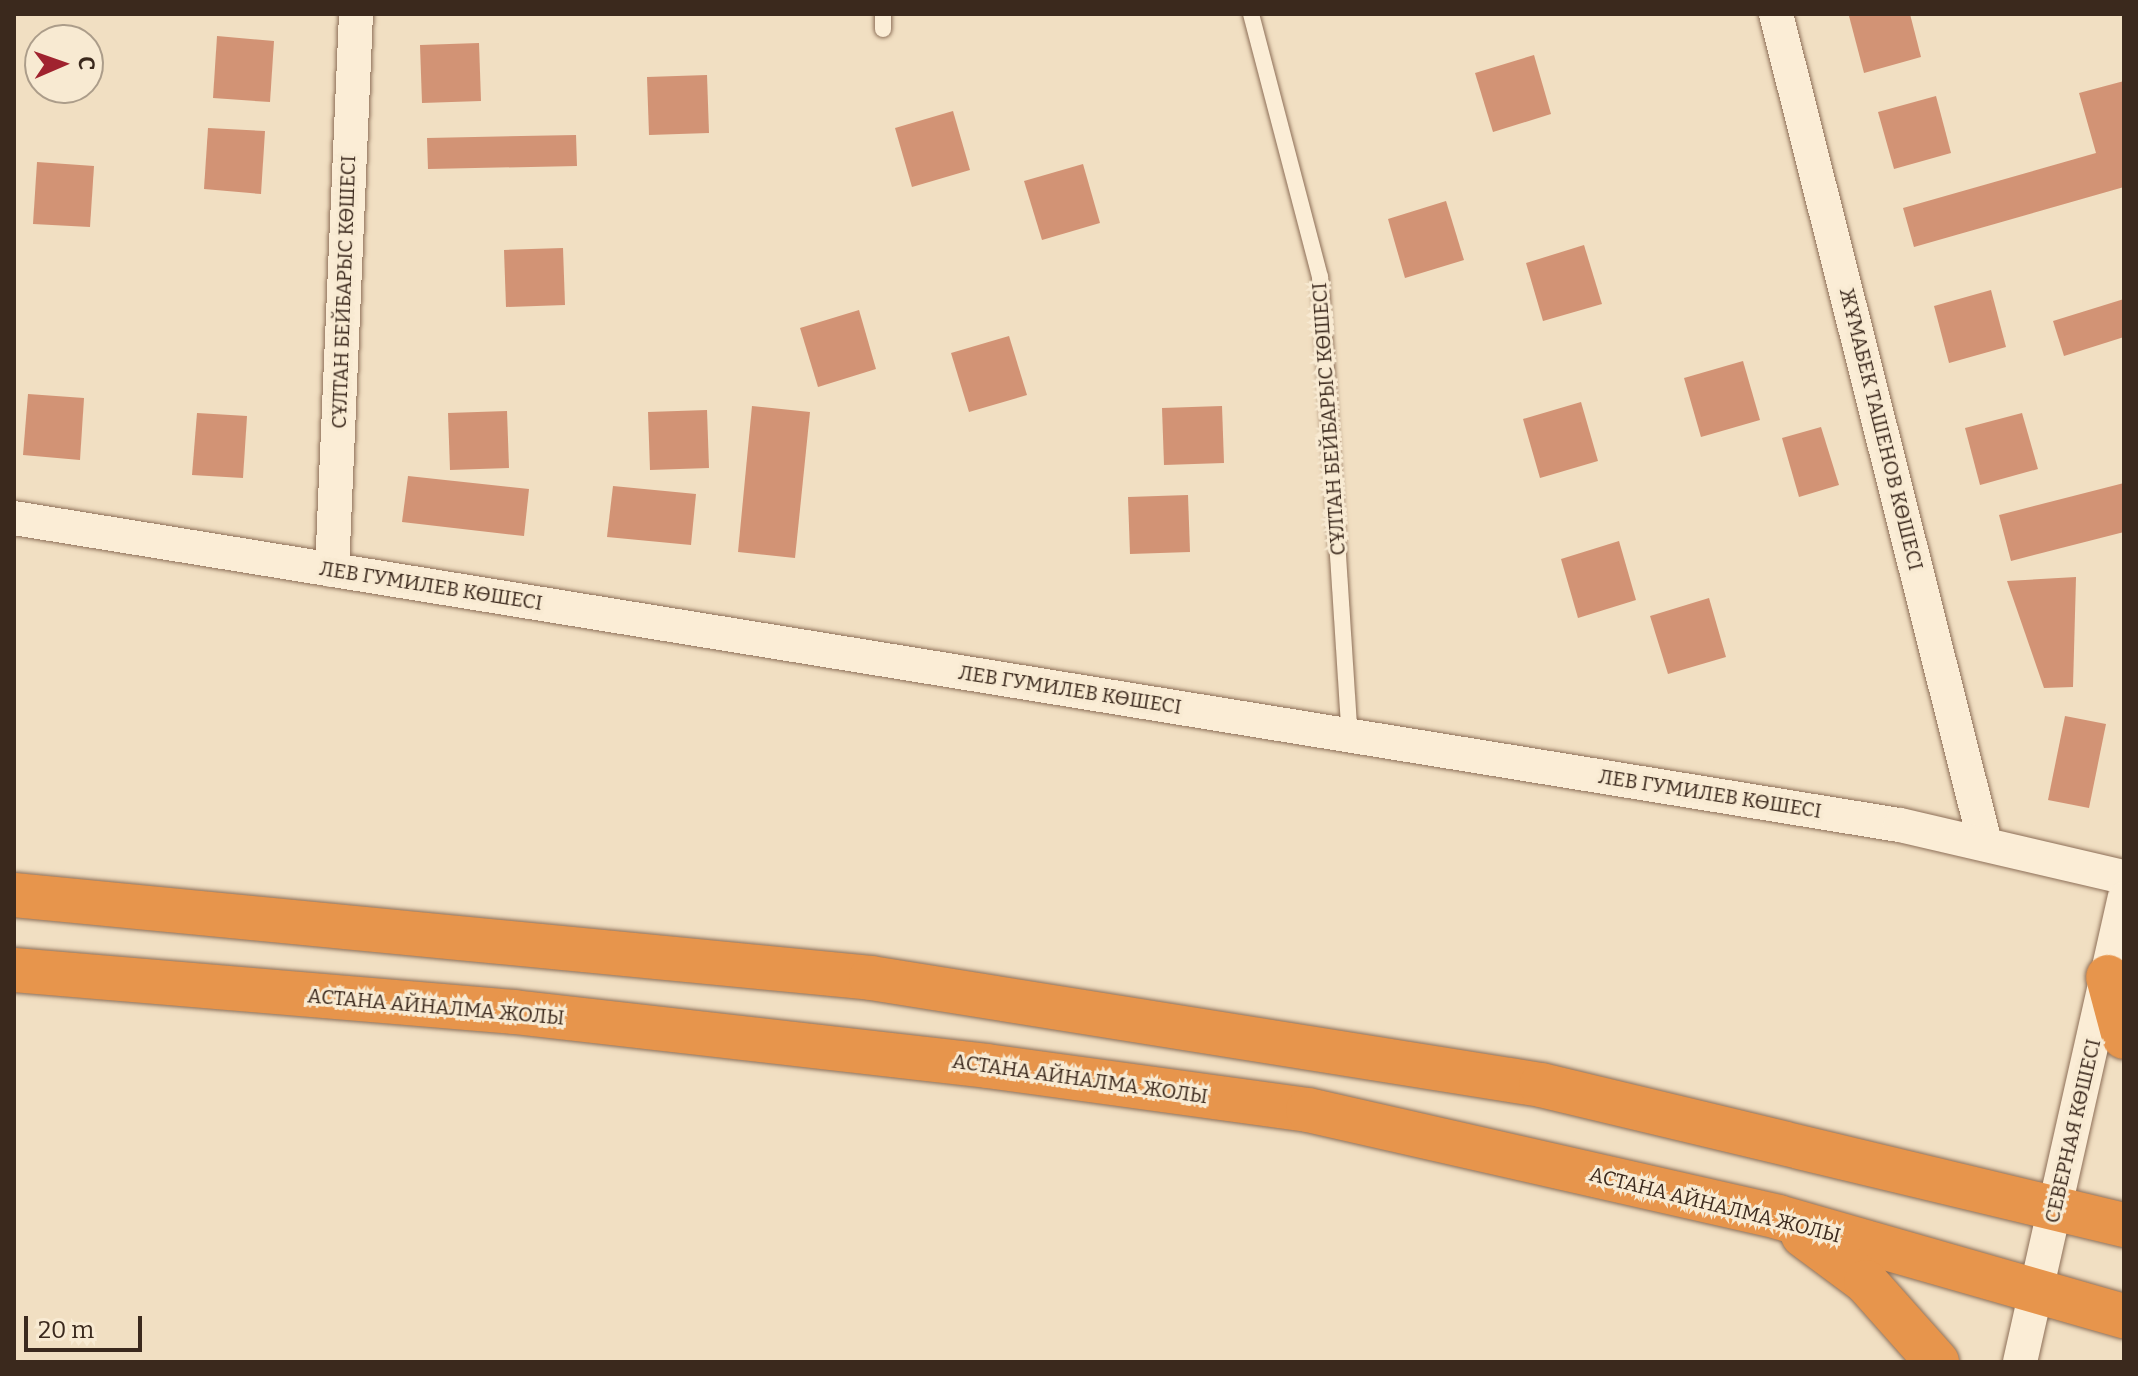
<!DOCTYPE html>
<meta charset="utf-8">
<style>
body{margin:0}
#map{position:relative;width:2138px;height:1376px;overflow:hidden;background:#f1dfc2;font-family:Bitter,serif}
div>[style]{position:absolute}
[style*='--x']{left:calc(var(--x)*1px);top:calc(var(--y)*1px);width:calc(var(--w)*1px);rotate:calc(var(--a)*1deg)}
.building>*{inset:0;background:#d29375}
.roads{filter:drop-shadow(0 0 2px #8d6f58) drop-shadow(0 0 2px #8d6f58)}
.lane>*{height:16px;margin:-8px;padding:0 8px;transform-origin:8px;border-radius:8px;background:#fbedd6}
.street>*{height:34px;margin:-17px;padding:0 17px;transform-origin:17px;border-radius:17px;background:#fbedd6}
.highway>*{height:44px;margin:-22px;padding:0 22px;transform-origin:22px;border-radius:22px;background:#e7954c}
span{translate:-50% -50%;white-space:nowrap;text-align:center;line-height:1.15;-webkit-text-stroke:6px #f8ead2;paint-order:stroke}
.street-label{font-size:20px;color:#3b291d}
.frame{position:absolute;inset:0;border:16px solid #3b291d;pointer-events:none}
.north{position:absolute;left:24px;top:24px;width:80px;height:80px;box-sizing:border-box;background:#f8ead2;border:2px solid #ac9d8a;border-radius:50%;rotate:88deg;font-size:22px;font-weight:700;line-height:32px;text-align:center;color:#3b291d}
.north::after{content:'';display:block;margin:auto;width:28px;height:36px;background:#a0232f;clip-path:polygon(50% 0,100% 100%,50% 72%,0 100%)}
.scale{position:absolute;left:24px;top:1316px;width:118px;height:36px;box-sizing:border-box;border:4px solid #3b291d;border-top:0;padding-left:10px;font-size:24px;line-height:28px;white-space:nowrap;color:#3b291d;-webkit-text-stroke:6px #f8ead2;paint-order:stroke}
</style>
<div id="map">
<div class="building">
<div style="clip-path:polygon(1910px 14px,1921px 57px,1864px 73px,1849px 16px)"></div>
<div style="clip-path:polygon(217px 36px,274px 41px,270px 102px,213px 98px)"></div>
<div style="clip-path:polygon(479px 43px,481px 101px,422px 103px,420px 45px)"></div>
<div style="clip-path:polygon(1534px 55px,1551px 114px,1493px 132px,1475px 73px)"></div>
<div style="clip-path:polygon(707px 75px,709px 133px,649px 135px,647px 77px)"></div>
<div style="clip-path:polygon(2124px 81px,2124px 187px,1914px 247px,1903px 208px,2096px 153px,2079px 93px)"></div>
<div style="clip-path:polygon(1936px 96px,1951px 153px,1894px 169px,1878px 112px)"></div>
<div style="clip-path:polygon(953px 111px,970px 170px,912px 187px,895px 128px)"></div>
<div style="clip-path:polygon(208px 128px,265px 131px,261px 194px,204px 189px)"></div>
<div style="clip-path:polygon(576px 135px,577px 166px,428px 169px,427px 138px)"></div>
<div style="clip-path:polygon(37px 162px,94px 166px,90px 227px,33px 224px)"></div>
<div style="clip-path:polygon(1083px 164px,1100px 223px,1042px 240px,1024px 181px)"></div>
<div style="clip-path:polygon(1446px 201px,1464px 260px,1405px 278px,1388px 219px)"></div>
<div style="clip-path:polygon(1584px 245px,1602px 304px,1543px 321px,1526px 263px)"></div>
<div style="clip-path:polygon(563px 248px,565px 305px,506px 307px,504px 250px)"></div>
<div style="clip-path:polygon(1991px 290px,2006px 347px,1949px 363px,1934px 306px)"></div>
<div style="clip-path:polygon(2124px 299px,2124px 337px,2064px 356px,2053px 321px)"></div>
<div style="clip-path:polygon(859px 310px,876px 369px,818px 387px,800px 328px)"></div>
<div style="clip-path:polygon(1009px 336px,1027px 395px,969px 412px,951px 353px)"></div>
<div style="clip-path:polygon(1743px 361px,1760px 420px,1701px 437px,1684px 378px)"></div>
<div style="clip-path:polygon(28px 394px,84px 398px,80px 460px,23px 455px)"></div>
<div style="clip-path:polygon(1581px 402px,1598px 461px,1540px 478px,1523px 419px)"></div>
<div style="clip-path:polygon(752px 406px,810px 412px,795px 558px,738px 552px)"></div>
<div style="clip-path:polygon(1222px 406px,1224px 463px,1164px 465px,1162px 408px)"></div>
<div style="clip-path:polygon(707px 410px,709px 468px,650px 470px,648px 412px)"></div>
<div style="clip-path:polygon(507px 411px,509px 468px,450px 470px,448px 413px)"></div>
<div style="clip-path:polygon(197px 413px,247px 416px,243px 478px,192px 475px)"></div>
<div style="clip-path:polygon(2022px 413px,2038px 469px,1980px 485px,1965px 428px)"></div>
<div style="clip-path:polygon(1821px 427px,1839px 485px,1799px 497px,1782px 438px)"></div>
<div style="clip-path:polygon(408px 476px,529px 489px,524px 536px,402px 522px)"></div>
<div style="clip-path:polygon(2124px 483px,2124px 532px,2011px 561px,1999px 515px)"></div>
<div style="clip-path:polygon(613px 486px,696px 494px,691px 545px,607px 537px)"></div>
<div style="clip-path:polygon(1188px 495px,1190px 552px,1130px 554px,1128px 497px)"></div>
<div style="clip-path:polygon(1619px 541px,1636px 600px,1578px 618px,1561px 559px)"></div>
<div style="clip-path:polygon(2076px 577px,2073px 687px,2044px 688px,2007px 581px)"></div>
<div style="clip-path:polygon(1709px 598px,1726px 657px,1668px 674px,1650px 616px)"></div>
<div style="clip-path:polygon(2065px 716px,2106px 724px,2089px 808px,2048px 800px)"></div>
</div>
<div class="roads">
<div class="lane">
<div style="--x:883;--y:14;--w:15;--a:90"></div>
<div style="--x:1251;--y:14;--w:272;--a:75.3"></div>
<div style="--x:1320;--y:277;--w:459;--a:86.3"></div>
</div>
<div class="street">
<div style="--x:1776;--y:14;--w:855;--a:75.85"></div>
<div style="--x:14;--y:518;--w:1911;--a:9.25"></div>
<div style="--x:1900;--y:825;--w:230;--a:13.1"></div>
<div style="--x:332;--y:570;--w:557;--a:-87.53"></div>
<div style="--x:2020;--y:1362;--w:475;--a:-77.3"></div>
</div>
<div class="highway">
<div style="--x:14;--y:895;--w:861;--a:5.53"></div>
<div style="--x:871;--y:978;--w:678;--a:9.07"></div>
<div style="--x:1541;--y:1085;--w:600;--a:13.5"></div>
<div style="--x:14;--y:970;--w:502;--a:4.8"></div>
<div style="--x:514;--y:1012;--w:476;--a:6.5"></div>
<div style="--x:987;--y:1066;--w:324;--a:7.8"></div>
<div style="--x:1308;--y:1110;--w:482;--a:12.8"></div>
<div style="--x:1778;--y:1217;--w:360;--a:16"></div>
<div style="--x:2108;--y:977;--w:62;--a:75.1"></div>
<div style="--x:1803;--y:1235;--w:79;--a:36.7"></div>
<div style="--x:1866;--y:1282;--w:107;--a:48.4"></div>
</div>
</div>
<div class="street-label">
<span style="left:344px;top:292px;rotate:-88deg">СҰЛТАН БЕЙБАРЫС КӨШЕСІ</span>
<span style="left:1329px;top:419px;rotate:-94deg">СҰЛТАН БЕЙБАРЫС КӨШЕСІ</span>
<span style="left:1881px;top:429px;rotate:76deg">ЖҰМАБЕК ТАШЕНОВ КӨШЕСІ</span>
<span style="left:431px;top:586px;rotate:9deg">ЛЕВ ГУМИЛЕВ КӨШЕСІ</span>
<span style="left:1070px;top:690px;rotate:9deg">ЛЕВ ГУМИЛЕВ КӨШЕСІ</span>
<span style="left:1710px;top:794px;rotate:9deg">ЛЕВ ГУМИЛЕВ КӨШЕСІ</span>
<span style="left:436px;top:1007px;rotate:5deg">АСТАНА АЙНАЛМА ЖОЛЫ</span>
<span style="left:1080px;top:1079px;rotate:8deg">АСТАНА АЙНАЛМА ЖОЛЫ</span>
<span style="left:2073px;top:1131px;rotate:-77deg">СЕВЕРНАЯ КӨШЕСІ</span>
<span style="left:1715px;top:1205px;rotate:14deg">АСТАНА АЙНАЛМА ЖОЛЫ</span>
</div>
<div class="frame"></div>
<div class="north">С</div>
<div class="scale">20 m</div>
</div>
